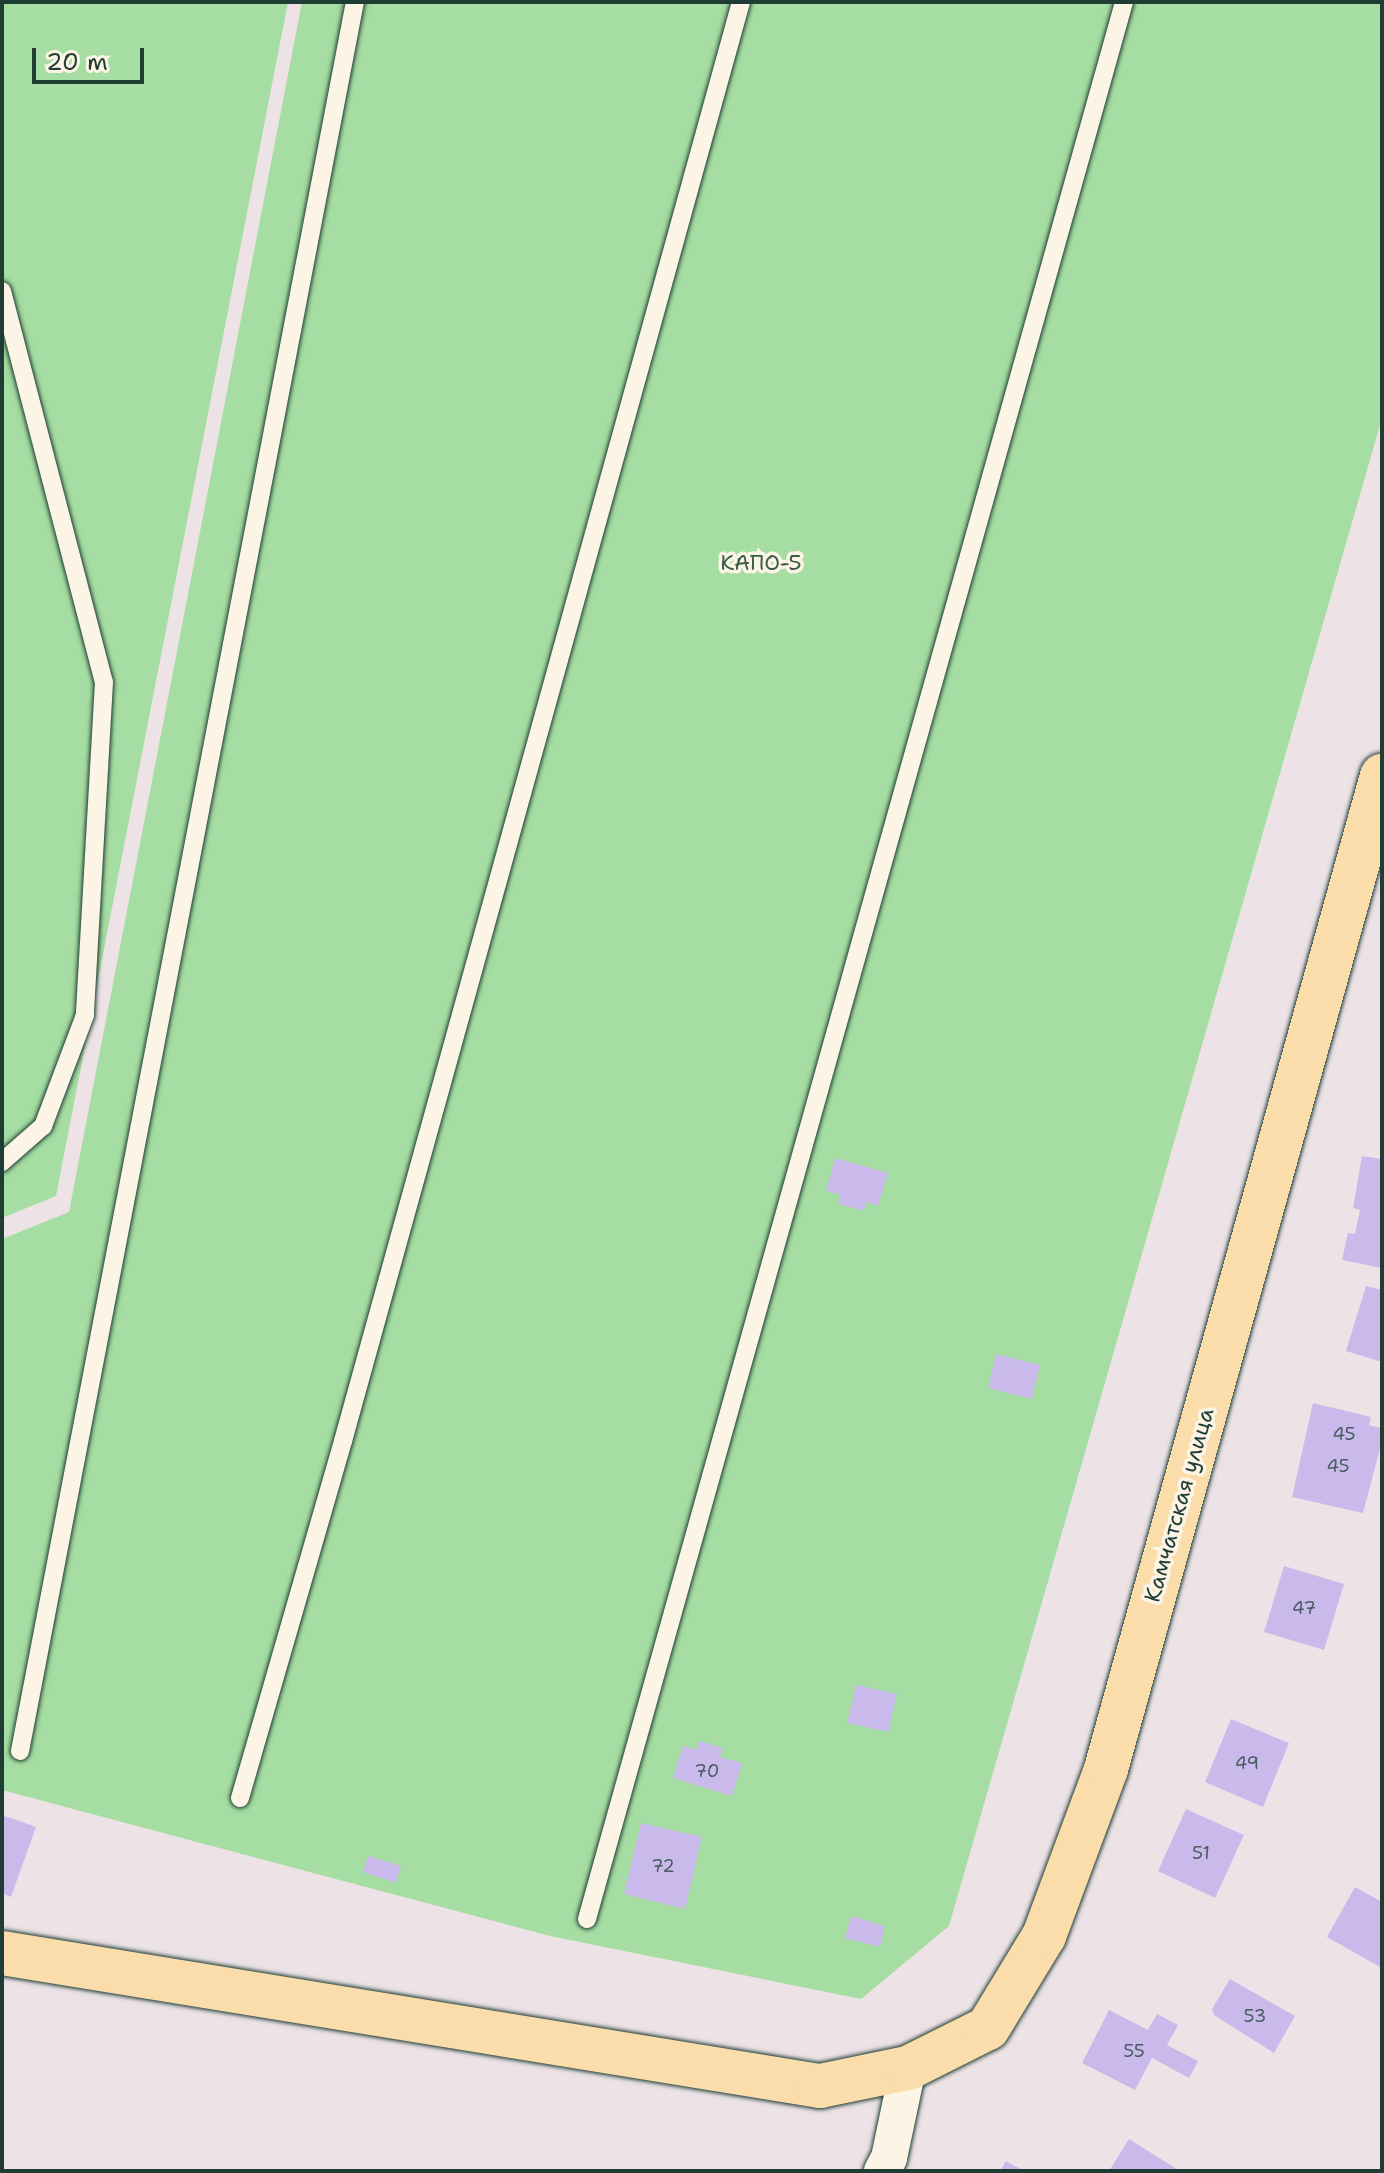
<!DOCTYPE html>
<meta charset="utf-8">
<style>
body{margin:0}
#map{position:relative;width:1384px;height:2173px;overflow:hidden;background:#ede3e7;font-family:"Shantell Sans",sans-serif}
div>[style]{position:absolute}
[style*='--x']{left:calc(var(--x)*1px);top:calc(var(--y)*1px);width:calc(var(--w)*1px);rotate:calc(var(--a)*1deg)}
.green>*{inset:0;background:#a5dda2}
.building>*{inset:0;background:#c9baeb}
.roads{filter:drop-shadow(0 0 2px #1f3d34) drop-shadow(0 0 2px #1f3d34)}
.service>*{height:18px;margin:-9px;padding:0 9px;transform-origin:9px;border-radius:9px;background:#fcf5e5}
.minor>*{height:36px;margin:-18px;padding:0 18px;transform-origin:18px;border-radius:18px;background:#fcf5e5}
.primary>*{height:44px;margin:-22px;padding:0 22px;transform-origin:22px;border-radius:22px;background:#faddab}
span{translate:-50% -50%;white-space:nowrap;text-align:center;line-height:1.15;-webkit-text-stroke:7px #fcf5e5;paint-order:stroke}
.number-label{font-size:18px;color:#4a5c62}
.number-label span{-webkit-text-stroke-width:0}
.park-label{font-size:22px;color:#3a5d4a}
.street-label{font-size:22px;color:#1f3d34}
.frame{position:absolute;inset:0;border:4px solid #1f3d34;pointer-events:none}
.scale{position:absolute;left:32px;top:48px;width:112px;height:36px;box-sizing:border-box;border:4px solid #1f3d34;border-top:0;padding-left:10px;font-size:24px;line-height:28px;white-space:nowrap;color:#1f3d34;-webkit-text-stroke:6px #fcf5e5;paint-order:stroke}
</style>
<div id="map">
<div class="green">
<div style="clip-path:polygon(2px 2px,288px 2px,56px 1196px,2px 1218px)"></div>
<div style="clip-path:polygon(302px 2px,1382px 2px,1382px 418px,949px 1926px,861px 1999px,550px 1936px,2px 1790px,2px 1239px,69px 1212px)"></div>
</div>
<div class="building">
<div style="clip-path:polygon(1362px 1156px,1382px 1159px,1382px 1268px,1342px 1260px,1348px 1233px,1355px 1234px,1360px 1210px,1353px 1208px)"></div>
<div style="clip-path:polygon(835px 1158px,888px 1173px,878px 1206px,866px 1202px,864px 1211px,838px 1204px,840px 1195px,826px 1191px)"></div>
<div style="clip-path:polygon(1366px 1286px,1382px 1290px,1382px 1362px,1346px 1351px)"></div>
<div style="clip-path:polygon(996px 1354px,1040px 1365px,1032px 1399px,988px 1388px)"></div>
<div style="clip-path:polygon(1313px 1403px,1371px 1417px,1369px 1425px,1382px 1428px,1382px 1441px,1363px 1513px,1292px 1497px)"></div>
<div style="clip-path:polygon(1284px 1566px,1344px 1584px,1324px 1650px,1264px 1632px)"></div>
<div style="clip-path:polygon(856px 1685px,897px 1694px,888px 1732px,847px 1723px)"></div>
<div style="clip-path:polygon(1231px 1719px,1289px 1743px,1263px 1807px,1205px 1782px)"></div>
<div style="clip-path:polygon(699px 1741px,723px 1748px,720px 1757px,742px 1763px,732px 1796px,673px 1778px,683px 1746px,696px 1750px)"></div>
<div style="clip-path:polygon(1186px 1809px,1244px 1835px,1215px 1898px,1158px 1871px)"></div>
<div style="clip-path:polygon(2px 1815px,36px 1827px,11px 1897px,2px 1893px)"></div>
<div style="clip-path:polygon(641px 1823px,702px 1837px,685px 1909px,624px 1894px)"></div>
<div style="clip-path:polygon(368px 1856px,401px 1866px,396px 1883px,363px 1872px)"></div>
<div style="clip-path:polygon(1355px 1887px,1382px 1902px,1382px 1968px,1327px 1937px)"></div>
<div style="clip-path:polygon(851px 1916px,885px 1926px,880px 1947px,845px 1938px)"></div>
<div style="clip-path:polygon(1230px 1979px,1295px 2016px,1274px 2053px,1214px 2015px,1212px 2009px)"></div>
<div style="clip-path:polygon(1109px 2010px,1148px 2030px,1157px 2014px,1178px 2025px,1167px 2045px,1198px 2061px,1189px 2078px,1152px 2058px,1135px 2090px,1082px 2063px)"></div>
<div style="clip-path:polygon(1129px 2139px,1180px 2171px,1109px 2171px)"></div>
<div style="clip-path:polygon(1006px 2161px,1024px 2171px,1000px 2171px)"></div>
</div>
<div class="roads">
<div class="service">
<div style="--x:2;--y:291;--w:404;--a:75.4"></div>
<div style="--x:104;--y:682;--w:334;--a:93.3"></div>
<div style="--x:85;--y:1015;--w:119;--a:110.7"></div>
<div style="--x:43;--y:1126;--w:55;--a:138.7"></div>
<div style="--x:20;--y:1751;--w:1781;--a:-79.16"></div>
<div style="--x:240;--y:1798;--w:372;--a:-73.9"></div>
<div style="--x:343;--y:1441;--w:1493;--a:-74.54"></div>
<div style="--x:587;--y:1919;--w:1991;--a:-74.35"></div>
</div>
<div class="minor">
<div style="--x:882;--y:2171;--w:15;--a:-62"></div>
<div style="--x:889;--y:2158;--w:92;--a:-78.1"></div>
</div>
<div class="primary">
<div style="--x:2;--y:1953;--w:829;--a:9.24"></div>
<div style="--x:820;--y:2086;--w:90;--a:-11.6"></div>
<div style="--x:908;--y:2068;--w:89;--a:-26.6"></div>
<div style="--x:988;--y:2028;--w:108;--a:-58.7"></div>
<div style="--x:1044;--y:1936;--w:178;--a:-69.6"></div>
<div style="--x:1106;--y:1769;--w:1031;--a:-74.47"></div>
</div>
</div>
<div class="number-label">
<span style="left:1344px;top:1434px">45</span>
<span style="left:1338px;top:1466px">45</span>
<span style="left:1304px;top:1608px">47</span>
<span style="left:1247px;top:1763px">49</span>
<span style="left:707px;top:1771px">70</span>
<span style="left:1201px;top:1853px">51</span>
<span style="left:663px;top:1866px">72</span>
<span style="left:1255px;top:2016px">53</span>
<span style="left:1134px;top:2051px">55</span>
</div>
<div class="park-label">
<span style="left:761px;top:563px">КАПО-5</span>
</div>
<div class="street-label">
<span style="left:1179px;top:1505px;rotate:-74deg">Камчатская улица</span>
</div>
<div class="frame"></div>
<div class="scale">20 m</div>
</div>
